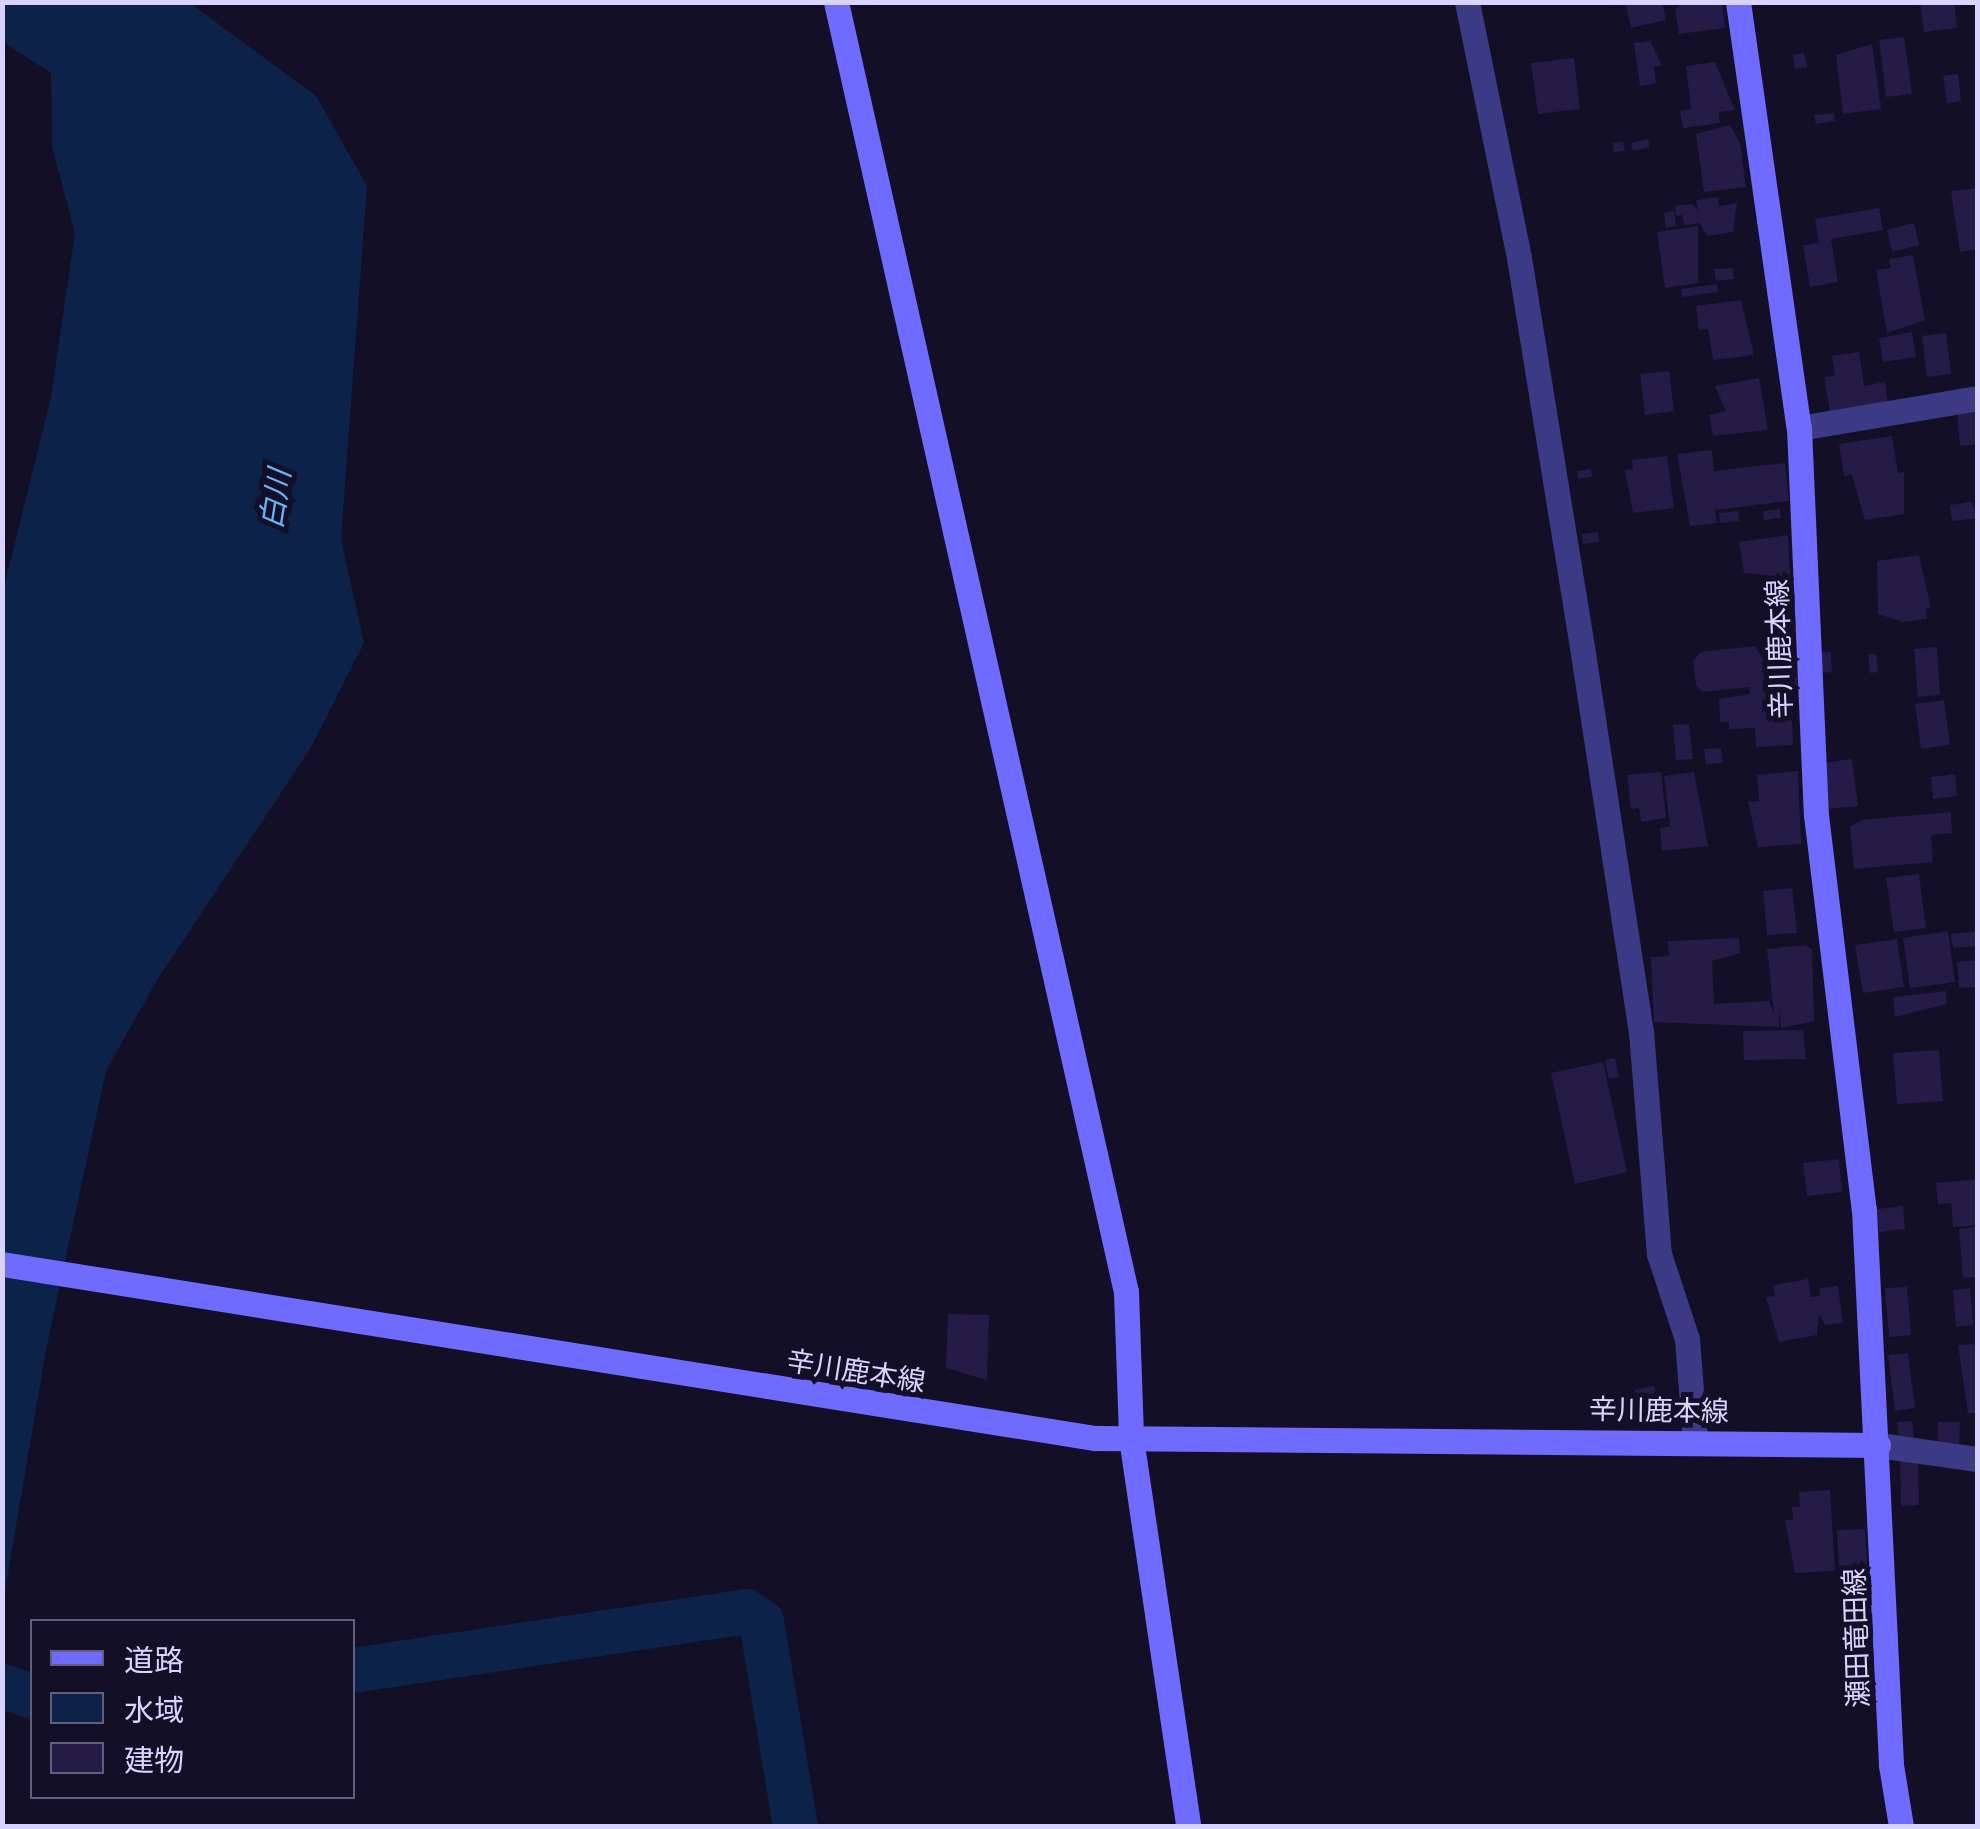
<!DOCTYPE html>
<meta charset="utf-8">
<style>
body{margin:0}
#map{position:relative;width:1980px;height:1829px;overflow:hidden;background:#130f26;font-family:"IBM Plex Sans","Noto Sans JP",sans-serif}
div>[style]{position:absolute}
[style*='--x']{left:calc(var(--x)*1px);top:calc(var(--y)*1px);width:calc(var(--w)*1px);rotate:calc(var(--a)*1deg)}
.water>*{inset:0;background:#0c2248}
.river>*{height:45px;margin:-22.5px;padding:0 22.5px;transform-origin:22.5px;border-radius:22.5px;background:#0c2248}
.building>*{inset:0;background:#241b47}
.street>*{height:25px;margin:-12.5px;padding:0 12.5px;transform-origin:12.5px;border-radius:12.5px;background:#3d3a85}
.secondary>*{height:25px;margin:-12.5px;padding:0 12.5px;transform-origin:12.5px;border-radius:12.5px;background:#6f6bff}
span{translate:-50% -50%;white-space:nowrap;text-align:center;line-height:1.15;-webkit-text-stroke:10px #130f26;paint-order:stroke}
.street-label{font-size:28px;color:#d9d4ff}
.water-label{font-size:30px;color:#62b6ff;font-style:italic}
.frame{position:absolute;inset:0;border:5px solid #d9d4ff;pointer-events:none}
.legend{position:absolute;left:30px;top:1619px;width:325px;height:180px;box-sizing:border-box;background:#130f26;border:2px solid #625e7d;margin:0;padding:12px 18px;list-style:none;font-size:30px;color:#d9d4ff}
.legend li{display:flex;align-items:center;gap:20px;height:50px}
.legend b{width:50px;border:2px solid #625e7d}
</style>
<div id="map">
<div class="water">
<div style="clip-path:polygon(3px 3px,190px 3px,316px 96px,367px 186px,341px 539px,364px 643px,310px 749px,157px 980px,106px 1071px,46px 1350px,3px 1603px,2px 595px,51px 397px,75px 233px,52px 147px,51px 73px,3px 42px)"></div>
</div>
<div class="river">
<div style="--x:352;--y:1670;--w:397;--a:-8.5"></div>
<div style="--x:745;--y:1611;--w:19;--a:32"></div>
<div style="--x:761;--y:1621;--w:208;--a:80.6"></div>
<div style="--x:2;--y:1686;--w:32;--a:18"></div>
</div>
<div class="building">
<div style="clip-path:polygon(1625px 2px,1662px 2px,1666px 20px,1631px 28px)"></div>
<div style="clip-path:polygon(1685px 2px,1722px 2px,1725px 28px,1679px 34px,1675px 9px)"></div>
<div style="clip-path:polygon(1920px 2px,1954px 2px,1957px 28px,1924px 32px)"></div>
<div style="clip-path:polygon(1904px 37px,1912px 94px,1886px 97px,1879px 40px)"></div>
<div style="clip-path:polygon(1650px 41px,1662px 65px,1654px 67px,1656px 83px,1640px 86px,1634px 43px)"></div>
<div style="clip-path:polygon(1872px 44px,1881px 109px,1843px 114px,1836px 55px)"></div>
<div style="clip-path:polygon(1804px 53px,1807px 67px,1795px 69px,1793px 55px)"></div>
<div style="clip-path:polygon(1574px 58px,1580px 109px,1538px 114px,1531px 63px)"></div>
<div style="clip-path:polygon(1715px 62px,1735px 110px,1719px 112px,1720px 123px,1683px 128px,1680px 111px,1691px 109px,1686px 66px)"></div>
<div style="clip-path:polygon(1958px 74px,1961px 101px,1947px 103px,1943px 76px)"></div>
<div style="clip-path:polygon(1834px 113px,1835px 121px,1816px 124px,1814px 115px)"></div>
<div style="clip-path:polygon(1730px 125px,1740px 143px,1746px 187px,1704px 192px,1696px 134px)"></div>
<div style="clip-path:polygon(1648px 139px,1650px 147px,1633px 151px,1631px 143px)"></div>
<div style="clip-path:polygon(1623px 142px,1625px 151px,1614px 152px,1613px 143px)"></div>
<div style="clip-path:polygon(1978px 188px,1978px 249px,1960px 252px,1951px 191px)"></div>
<div style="clip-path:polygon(1718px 197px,1719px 206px,1737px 203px,1733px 232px,1707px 236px,1700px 223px,1684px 225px,1682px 215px,1676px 216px,1675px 206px,1692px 204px,1698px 210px,1696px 200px)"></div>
<div style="clip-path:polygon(1879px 208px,1883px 230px,1831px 239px,1838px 282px,1810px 287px,1803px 245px,1819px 243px,1815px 219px)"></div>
<div style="clip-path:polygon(1674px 211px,1676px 226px,1666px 228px,1664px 213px)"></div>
<div style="clip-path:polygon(1914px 223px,1919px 245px,1892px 252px,1887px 230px)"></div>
<div style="clip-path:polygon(1698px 226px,1698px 283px,1665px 288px,1657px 232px)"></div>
<div style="clip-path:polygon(1913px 255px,1925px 320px,1887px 333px,1876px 270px,1891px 268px,1889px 259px)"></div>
<div style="clip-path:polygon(1733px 268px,1734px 279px,1716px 281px,1714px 269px)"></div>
<div style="clip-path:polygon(1717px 284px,1718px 292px,1682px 297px,1681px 289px)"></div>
<div style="clip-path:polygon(1741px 300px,1754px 355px,1713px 360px,1708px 329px,1699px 330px,1696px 306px)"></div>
<div style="clip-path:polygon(1912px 332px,1916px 357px,1883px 362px,1879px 338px)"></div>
<div style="clip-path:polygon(1946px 333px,1951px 374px,1927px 377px,1922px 336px)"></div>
<div style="clip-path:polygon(1859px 352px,1864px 386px,1885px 382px,1888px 403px,1831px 417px,1824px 377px,1835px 376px,1832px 356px)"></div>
<div style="clip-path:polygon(1669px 371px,1674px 411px,1645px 415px,1640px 374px)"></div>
<div style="clip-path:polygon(1759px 378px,1768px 430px,1713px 436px,1709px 415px,1726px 411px,1715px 386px)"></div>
<div style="clip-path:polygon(1978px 410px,1978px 444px,1960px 446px,1957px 412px)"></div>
<div style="clip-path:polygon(1892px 436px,1898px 473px,1904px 472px,1904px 514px,1865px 520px,1852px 475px,1844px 476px,1839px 444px)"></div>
<div style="clip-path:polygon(1712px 450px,1714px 471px,1785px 463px,1789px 501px,1715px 510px,1717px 523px,1690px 526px,1677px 454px)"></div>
<div style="clip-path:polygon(1667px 456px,1674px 508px,1633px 513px,1625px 470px,1633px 469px,1632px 460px)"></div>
<div style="clip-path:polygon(1591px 469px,1592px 477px,1578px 479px,1577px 471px)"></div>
<div style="clip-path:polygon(1971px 502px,1978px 518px,1952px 521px,1950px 505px)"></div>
<div style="clip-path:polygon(1780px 509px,1781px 518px,1764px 520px,1763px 511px)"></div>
<div style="clip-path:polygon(1738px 511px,1739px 521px,1720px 523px,1719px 513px)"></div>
<div style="clip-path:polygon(1598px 532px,1599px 542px,1583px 544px,1582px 534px)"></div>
<div style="clip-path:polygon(1788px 535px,1790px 577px,1744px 573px,1739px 542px)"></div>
<div style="clip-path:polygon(1919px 555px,1931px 608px,1926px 609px,1927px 619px,1903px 622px,1878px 614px,1877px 561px)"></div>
<div style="clip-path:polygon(1755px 646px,1779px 684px,1757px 687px,1778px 686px,1778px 697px,1791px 696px,1793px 745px,1756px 747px,1755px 728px,1729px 729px,1729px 722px,1720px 722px,1719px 699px,1750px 694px,1749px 687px,1703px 692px,1696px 685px,1693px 661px,1701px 652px)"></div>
<div style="clip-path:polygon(1937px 647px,1940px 695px,1918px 697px,1914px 649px)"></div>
<div style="clip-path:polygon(1820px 652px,1831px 652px,1832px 672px,1821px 673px)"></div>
<div style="clip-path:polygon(1868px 654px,1876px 654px,1878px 672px,1870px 673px)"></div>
<div style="clip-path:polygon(1797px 677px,1798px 687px,1781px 689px,1780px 680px)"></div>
<div style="clip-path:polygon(1944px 700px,1950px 745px,1921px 749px,1915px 704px)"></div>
<div style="clip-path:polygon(1689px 724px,1693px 759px,1676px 760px,1673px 725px)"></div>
<div style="clip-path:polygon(1721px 748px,1723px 763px,1706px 764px,1704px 749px)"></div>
<div style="clip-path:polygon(1852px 759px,1858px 806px,1828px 809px,1822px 763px)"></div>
<div style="clip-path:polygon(1798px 771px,1801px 844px,1758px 847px,1748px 802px,1759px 801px,1757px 775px)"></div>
<div style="clip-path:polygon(1661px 772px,1666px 818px,1641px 822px,1639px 808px,1631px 809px,1627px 775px)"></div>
<div style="clip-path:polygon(1694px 772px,1708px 846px,1662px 851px,1660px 828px,1670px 826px,1664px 776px)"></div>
<div style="clip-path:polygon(1955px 774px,1957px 796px,1933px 799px,1931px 777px)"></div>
<div style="clip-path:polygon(1951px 812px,1952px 833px,1931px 835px,1933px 862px,1854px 869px,1850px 827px,1862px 820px)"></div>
<div style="clip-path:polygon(1919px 874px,1926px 928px,1894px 932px,1886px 878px)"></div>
<div style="clip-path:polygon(1792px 888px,1797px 933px,1767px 935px,1763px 891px)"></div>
<div style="clip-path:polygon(1948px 931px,1955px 982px,1910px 988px,1903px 938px)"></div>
<div style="clip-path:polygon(1978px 931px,1978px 946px,1953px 948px,1951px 934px)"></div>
<div style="clip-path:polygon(1739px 938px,1740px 953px,1712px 961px,1714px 1004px,1769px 1001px,1774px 1014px,1767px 949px,1805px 945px,1812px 949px,1814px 1021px,1781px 1028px,1779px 1010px,1779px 1027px,1654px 1022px,1651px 957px,1669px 956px,1668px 941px)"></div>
<div style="clip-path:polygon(1897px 939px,1904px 987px,1863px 993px,1855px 945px)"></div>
<div style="clip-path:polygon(1976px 960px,1978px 987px,1959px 988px,1957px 962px)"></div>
<div style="clip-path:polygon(1946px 991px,1947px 1004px,1895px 1017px,1893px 997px)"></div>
<div style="clip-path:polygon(1803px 1030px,1806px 1059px,1744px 1060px,1743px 1031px)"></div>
<div style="clip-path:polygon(1939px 1050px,1943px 1101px,1897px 1104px,1893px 1053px)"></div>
<div style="clip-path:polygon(1615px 1058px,1619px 1077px,1609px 1079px,1605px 1060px)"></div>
<div style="clip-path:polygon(1603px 1062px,1627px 1172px,1575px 1184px,1551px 1073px)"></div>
<div style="clip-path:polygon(1839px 1159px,1842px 1192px,1807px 1196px,1803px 1163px)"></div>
<div style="clip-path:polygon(1978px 1179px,1978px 1225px,1953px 1227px,1951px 1203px,1938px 1204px,1936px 1183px)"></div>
<div style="clip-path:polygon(1903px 1206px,1905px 1229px,1879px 1232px,1877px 1209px)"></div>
<div style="clip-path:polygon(1978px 1227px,1978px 1277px,1963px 1278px,1959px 1229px)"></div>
<div style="clip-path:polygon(1808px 1279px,1811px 1297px,1820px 1296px,1819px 1288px,1838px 1286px,1843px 1323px,1825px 1325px,1819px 1314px,1817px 1335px,1779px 1342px,1766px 1297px,1775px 1296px,1773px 1285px)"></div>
<div style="clip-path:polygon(1907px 1287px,1911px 1335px,1889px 1337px,1885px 1288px)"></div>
<div style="clip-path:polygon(1970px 1288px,1973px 1325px,1956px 1327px,1953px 1290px)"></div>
<div style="clip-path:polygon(948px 1314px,989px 1315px,987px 1380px,946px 1368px)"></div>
<div style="clip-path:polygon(1978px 1344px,1978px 1413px,1968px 1413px,1958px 1345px)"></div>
<div style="clip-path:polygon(1908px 1353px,1915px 1408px,1895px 1411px,1888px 1355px)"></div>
<div style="clip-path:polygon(1654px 1386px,1656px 1394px,1665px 1392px,1668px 1406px,1639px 1413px,1634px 1390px)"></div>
<div style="clip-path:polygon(1912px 1421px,1914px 1439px,1899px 1441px,1897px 1422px)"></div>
<div style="clip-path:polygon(1938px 1422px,1960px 1422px,1959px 1448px,1937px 1447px)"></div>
<div style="clip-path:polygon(1900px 1457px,1918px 1457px,1919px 1505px,1901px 1506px)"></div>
<div style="clip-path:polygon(1830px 1490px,1835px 1571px,1795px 1573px,1785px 1520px,1793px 1520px,1792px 1507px,1800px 1507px,1799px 1492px)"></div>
<div style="clip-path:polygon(1865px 1529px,1867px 1565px,1839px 1566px,1837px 1530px)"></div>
</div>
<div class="street">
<div style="--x:1467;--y:2;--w:261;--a:78.5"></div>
<div style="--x:1519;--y:258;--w:394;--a:80.8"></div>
<div style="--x:1582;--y:647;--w:389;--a:81.3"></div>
<div style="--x:1641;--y:1031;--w:224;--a:85.4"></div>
<div style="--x:1659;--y:1254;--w:89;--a:71.8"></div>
<div style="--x:1687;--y:1339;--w:101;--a:85.5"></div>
<div style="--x:1799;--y:428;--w:181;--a:-9.5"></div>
<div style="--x:1878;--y:1445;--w:101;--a:8"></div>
</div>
<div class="secondary">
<div style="--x:836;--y:2;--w:1322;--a:77.33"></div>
<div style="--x:1126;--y:1292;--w:146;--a:88"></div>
<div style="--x:1131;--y:1438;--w:392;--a:81.6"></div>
<div style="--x:1738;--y:2;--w:430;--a:81.9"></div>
<div style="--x:1799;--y:428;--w:387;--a:87.5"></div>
<div style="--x:1816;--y:815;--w:398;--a:83.1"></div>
<div style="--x:1864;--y:1210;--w:556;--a:87.21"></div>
<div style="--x:1891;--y:1765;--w:62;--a:80.7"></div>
<div style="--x:2;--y:1264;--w:1107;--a:9.05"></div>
<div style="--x:1095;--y:1438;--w:783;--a:0.51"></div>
</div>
<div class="street-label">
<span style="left:1779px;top:649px;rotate:-92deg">辛川鹿本線</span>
<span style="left:856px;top:1371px;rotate:9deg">辛川鹿本線</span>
<span style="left:1659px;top:1410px;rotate:1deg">辛川鹿本線</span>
<span style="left:1856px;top:1638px;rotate:-92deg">瀬田竜田線</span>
</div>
<div class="water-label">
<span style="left:275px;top:499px;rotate:-81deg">白川</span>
</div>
<div class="frame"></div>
<ul class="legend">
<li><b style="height:12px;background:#6f6bff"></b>道路</li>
<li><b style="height:28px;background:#0c2248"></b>水域</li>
<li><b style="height:28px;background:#241b47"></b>建物</li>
</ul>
</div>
